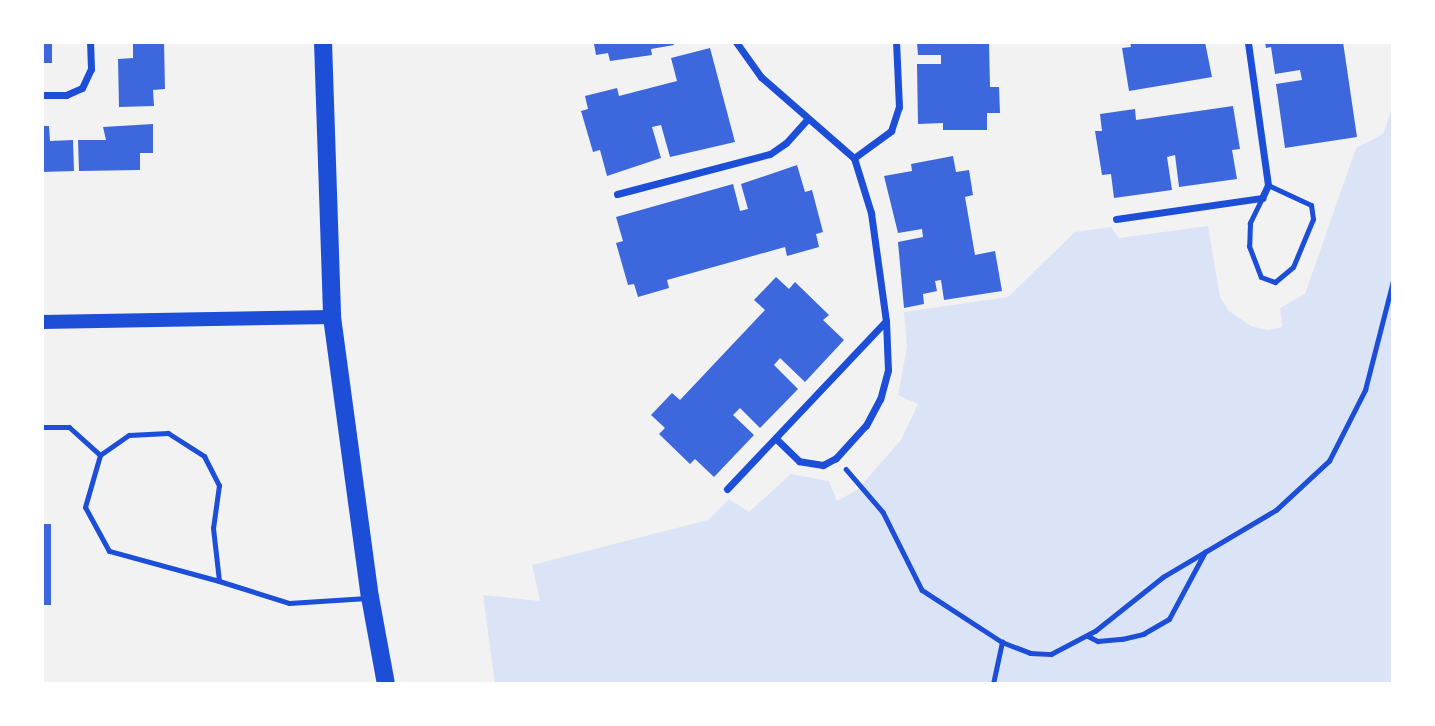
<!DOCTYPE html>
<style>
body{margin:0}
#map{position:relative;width:1435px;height:726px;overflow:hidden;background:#f2f2f2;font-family:Cabin,sans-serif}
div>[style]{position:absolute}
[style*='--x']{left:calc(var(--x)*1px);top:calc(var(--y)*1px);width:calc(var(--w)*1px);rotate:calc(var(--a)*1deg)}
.green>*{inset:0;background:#dbe4f7}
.building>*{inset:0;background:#3d67dc}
.path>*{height:4.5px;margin:-2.25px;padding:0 2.25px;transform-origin:2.25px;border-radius:2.25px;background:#1d4ed8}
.service>*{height:5px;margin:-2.5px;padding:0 2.5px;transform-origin:2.5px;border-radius:2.5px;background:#1d4ed8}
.minor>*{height:7px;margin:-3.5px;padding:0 3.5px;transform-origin:3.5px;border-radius:3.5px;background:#1d4ed8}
.secondary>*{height:14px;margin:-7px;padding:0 7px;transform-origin:7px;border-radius:7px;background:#1d4ed8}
.primary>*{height:18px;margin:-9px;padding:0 9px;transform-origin:9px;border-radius:9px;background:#1d4ed8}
span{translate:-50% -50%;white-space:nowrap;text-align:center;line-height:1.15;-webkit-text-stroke:7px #fff;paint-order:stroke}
.frame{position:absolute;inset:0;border:44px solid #fff;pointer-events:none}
</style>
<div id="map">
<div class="green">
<div style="clip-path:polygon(1393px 106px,1393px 684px,495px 684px,483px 595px,540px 601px,532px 565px,708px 520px,729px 499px,749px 512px,791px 474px,829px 481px,837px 501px,857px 490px,901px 440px,918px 404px,898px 395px,907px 347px,904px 312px,1008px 297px,1075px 232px,1111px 227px,1119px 238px,1208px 226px,1220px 297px,1229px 311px,1251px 326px,1267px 330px,1282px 327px,1280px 308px,1305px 294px,1356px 148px,1383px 134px)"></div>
</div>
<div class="building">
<div style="clip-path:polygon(42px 42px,52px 42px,52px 63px,42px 63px)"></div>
<div style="clip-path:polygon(133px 42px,164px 42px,165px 89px,153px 90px,154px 106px,119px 107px,118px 59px,133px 58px)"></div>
<div style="clip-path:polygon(586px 42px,673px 42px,674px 45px,651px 49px,652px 55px,610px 61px,608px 53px,596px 55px,594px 44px)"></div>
<div style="clip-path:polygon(917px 42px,989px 42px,990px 87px,999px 87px,1000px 113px,987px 113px,987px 130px,943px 130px,943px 123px,918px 124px,917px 64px,941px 64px,941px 55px,918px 55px)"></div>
<div style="clip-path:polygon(1130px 42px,1205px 42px,1212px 77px,1129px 91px,1122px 48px,1131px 47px)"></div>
<div style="clip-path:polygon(1265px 42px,1343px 42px,1357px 137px,1285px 148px,1276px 84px,1302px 80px,1300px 70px,1275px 74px,1271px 47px,1266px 48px)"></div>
<div style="clip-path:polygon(710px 48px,735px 142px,670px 157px,661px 125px,652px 127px,661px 158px,607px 176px,600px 150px,593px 152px,581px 111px,588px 109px,585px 96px,617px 88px,619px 96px,677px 81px,671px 58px)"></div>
<div style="clip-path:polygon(1233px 106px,1240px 149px,1232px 150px,1237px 179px,1179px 187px,1175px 155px,1167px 157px,1172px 190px,1114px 198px,1111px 174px,1102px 175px,1095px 131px,1102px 131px,1100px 114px,1135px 109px,1136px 120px)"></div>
<div style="clip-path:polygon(153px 124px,153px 153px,140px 153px,140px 170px,79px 171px,78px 140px,106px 140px,103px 127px)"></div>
<div style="clip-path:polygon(42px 126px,49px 126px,50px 141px,73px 140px,74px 171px,42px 172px)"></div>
<div style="clip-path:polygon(953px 156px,956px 172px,969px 170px,973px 195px,965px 197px,975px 255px,995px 251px,1002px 291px,944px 300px,941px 280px,935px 281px,937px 291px,923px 294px,924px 304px,904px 308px,898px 242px,923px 237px,922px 229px,898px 233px,884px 176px,912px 171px,911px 164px)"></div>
<div style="clip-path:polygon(797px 165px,805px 192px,812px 190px,823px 232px,816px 234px,819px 247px,787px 256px,785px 247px,667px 280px,669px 288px,638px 297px,634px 284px,628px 285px,616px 243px,623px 241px,616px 217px,733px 184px,740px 211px,748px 209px,741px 184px)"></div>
<div style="clip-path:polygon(776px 277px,789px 289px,795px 282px,829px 315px,823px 320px,844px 340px,805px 382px,780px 358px,774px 365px,798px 389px,760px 428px,740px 408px,733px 415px,754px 435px,714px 477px,695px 459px,690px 464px,659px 434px,665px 428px,651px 415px,672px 393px,680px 400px,765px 310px,754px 300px)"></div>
<div style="clip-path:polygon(42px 524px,51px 524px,51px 605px,42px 605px)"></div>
</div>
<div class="path">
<div style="--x:846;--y:469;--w:57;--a:49.3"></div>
<div style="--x:883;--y:512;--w:87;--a:63.4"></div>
<div style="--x:922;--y:590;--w:95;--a:33"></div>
<div style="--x:1002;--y:642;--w:30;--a:21"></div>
<div style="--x:1030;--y:653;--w:21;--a:3"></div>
<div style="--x:1051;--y:654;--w:50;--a:-27.6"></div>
<div style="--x:1095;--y:631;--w:87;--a:-38.5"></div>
<div style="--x:1163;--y:577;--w:131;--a:-30.7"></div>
<div style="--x:1276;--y:510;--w:72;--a:-42.8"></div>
<div style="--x:1329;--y:461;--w:80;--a:-63.1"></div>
<div style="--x:1365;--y:390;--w:113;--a:-75.6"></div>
<div style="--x:1088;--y:636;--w:11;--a:27"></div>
<div style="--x:1098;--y:641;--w:24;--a:-5"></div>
<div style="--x:1122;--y:639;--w:22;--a:-13"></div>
<div style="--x:1143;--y:634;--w:30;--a:-30"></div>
<div style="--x:1169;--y:619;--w:76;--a:-61.8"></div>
<div style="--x:993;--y:684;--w:43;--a:-77.9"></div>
</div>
<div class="service">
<div style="--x:1262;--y:198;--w:28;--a:116"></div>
<div style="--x:1250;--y:223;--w:23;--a:92"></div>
<div style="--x:1249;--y:246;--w:33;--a:69"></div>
<div style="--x:1261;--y:277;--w:15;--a:20"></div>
<div style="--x:1275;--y:282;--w:23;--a:-40"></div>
<div style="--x:1293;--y:267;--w:52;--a:-67.4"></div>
<div style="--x:1313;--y:219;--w:14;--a:-98"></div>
<div style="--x:1311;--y:205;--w:47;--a:-155.1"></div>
<div style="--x:42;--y:427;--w:27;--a:0"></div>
<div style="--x:69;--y:427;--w:42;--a:42.1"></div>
<div style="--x:219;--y:581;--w:114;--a:-164.7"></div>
<div style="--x:109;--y:551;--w:50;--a:-118.6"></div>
<div style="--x:85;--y:507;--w:54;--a:-73.9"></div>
<div style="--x:100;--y:455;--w:35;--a:-35"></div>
<div style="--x:129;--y:435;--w:39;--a:-3"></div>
<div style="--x:168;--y:433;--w:43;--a:32.6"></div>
<div style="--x:204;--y:456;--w:33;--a:63"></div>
<div style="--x:219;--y:485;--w:43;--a:97.9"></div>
<div style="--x:213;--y:528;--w:53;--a:83.5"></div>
<div style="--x:219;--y:581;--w:73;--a:17.4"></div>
<div style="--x:289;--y:603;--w:78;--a:-3.7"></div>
</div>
<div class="minor">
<div style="--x:736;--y:42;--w:43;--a:54.5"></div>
<div style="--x:761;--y:77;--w:123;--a:41.1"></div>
<div style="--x:854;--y:158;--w:58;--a:72.8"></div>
<div style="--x:871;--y:213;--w:109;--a:82.1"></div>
<div style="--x:886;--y:321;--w:49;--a:87.7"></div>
<div style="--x:888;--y:370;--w:30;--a:105"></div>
<div style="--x:880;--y:399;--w:30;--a:118"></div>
<div style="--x:866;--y:425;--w:45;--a:132.3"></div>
<div style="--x:836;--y:458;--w:15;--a:152"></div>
<div style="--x:823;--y:465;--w:24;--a:-171"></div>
<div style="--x:799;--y:461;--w:33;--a:-136"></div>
<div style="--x:42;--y:95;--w:24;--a:0"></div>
<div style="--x:66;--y:95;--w:17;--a:-24"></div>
<div style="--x:82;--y:88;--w:21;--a:-65"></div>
<div style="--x:91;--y:69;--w:27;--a:-92"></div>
<div style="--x:854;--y:158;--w:46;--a:-36.1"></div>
<div style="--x:891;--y:131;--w:25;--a:-72"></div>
<div style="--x:899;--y:107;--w:65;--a:-92.6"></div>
<div style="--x:617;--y:194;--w:158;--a:-14.7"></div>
<div style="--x:770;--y:154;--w:19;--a:-35"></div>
<div style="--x:786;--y:143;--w:31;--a:-48"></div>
<div style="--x:1116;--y:219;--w:148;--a:-8.2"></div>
<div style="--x:1262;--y:198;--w:14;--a:-65"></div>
<div style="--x:1268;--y:185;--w:144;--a:-98"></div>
<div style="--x:727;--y:489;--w:231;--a:-46.6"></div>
</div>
<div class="secondary">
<div style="--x:42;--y:322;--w:290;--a:-1"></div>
</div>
<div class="primary">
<div style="--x:323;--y:42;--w:275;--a:88.1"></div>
<div style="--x:332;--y:317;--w:283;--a:82.3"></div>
<div style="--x:370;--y:597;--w:88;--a:79.6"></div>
</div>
<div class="frame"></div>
</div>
